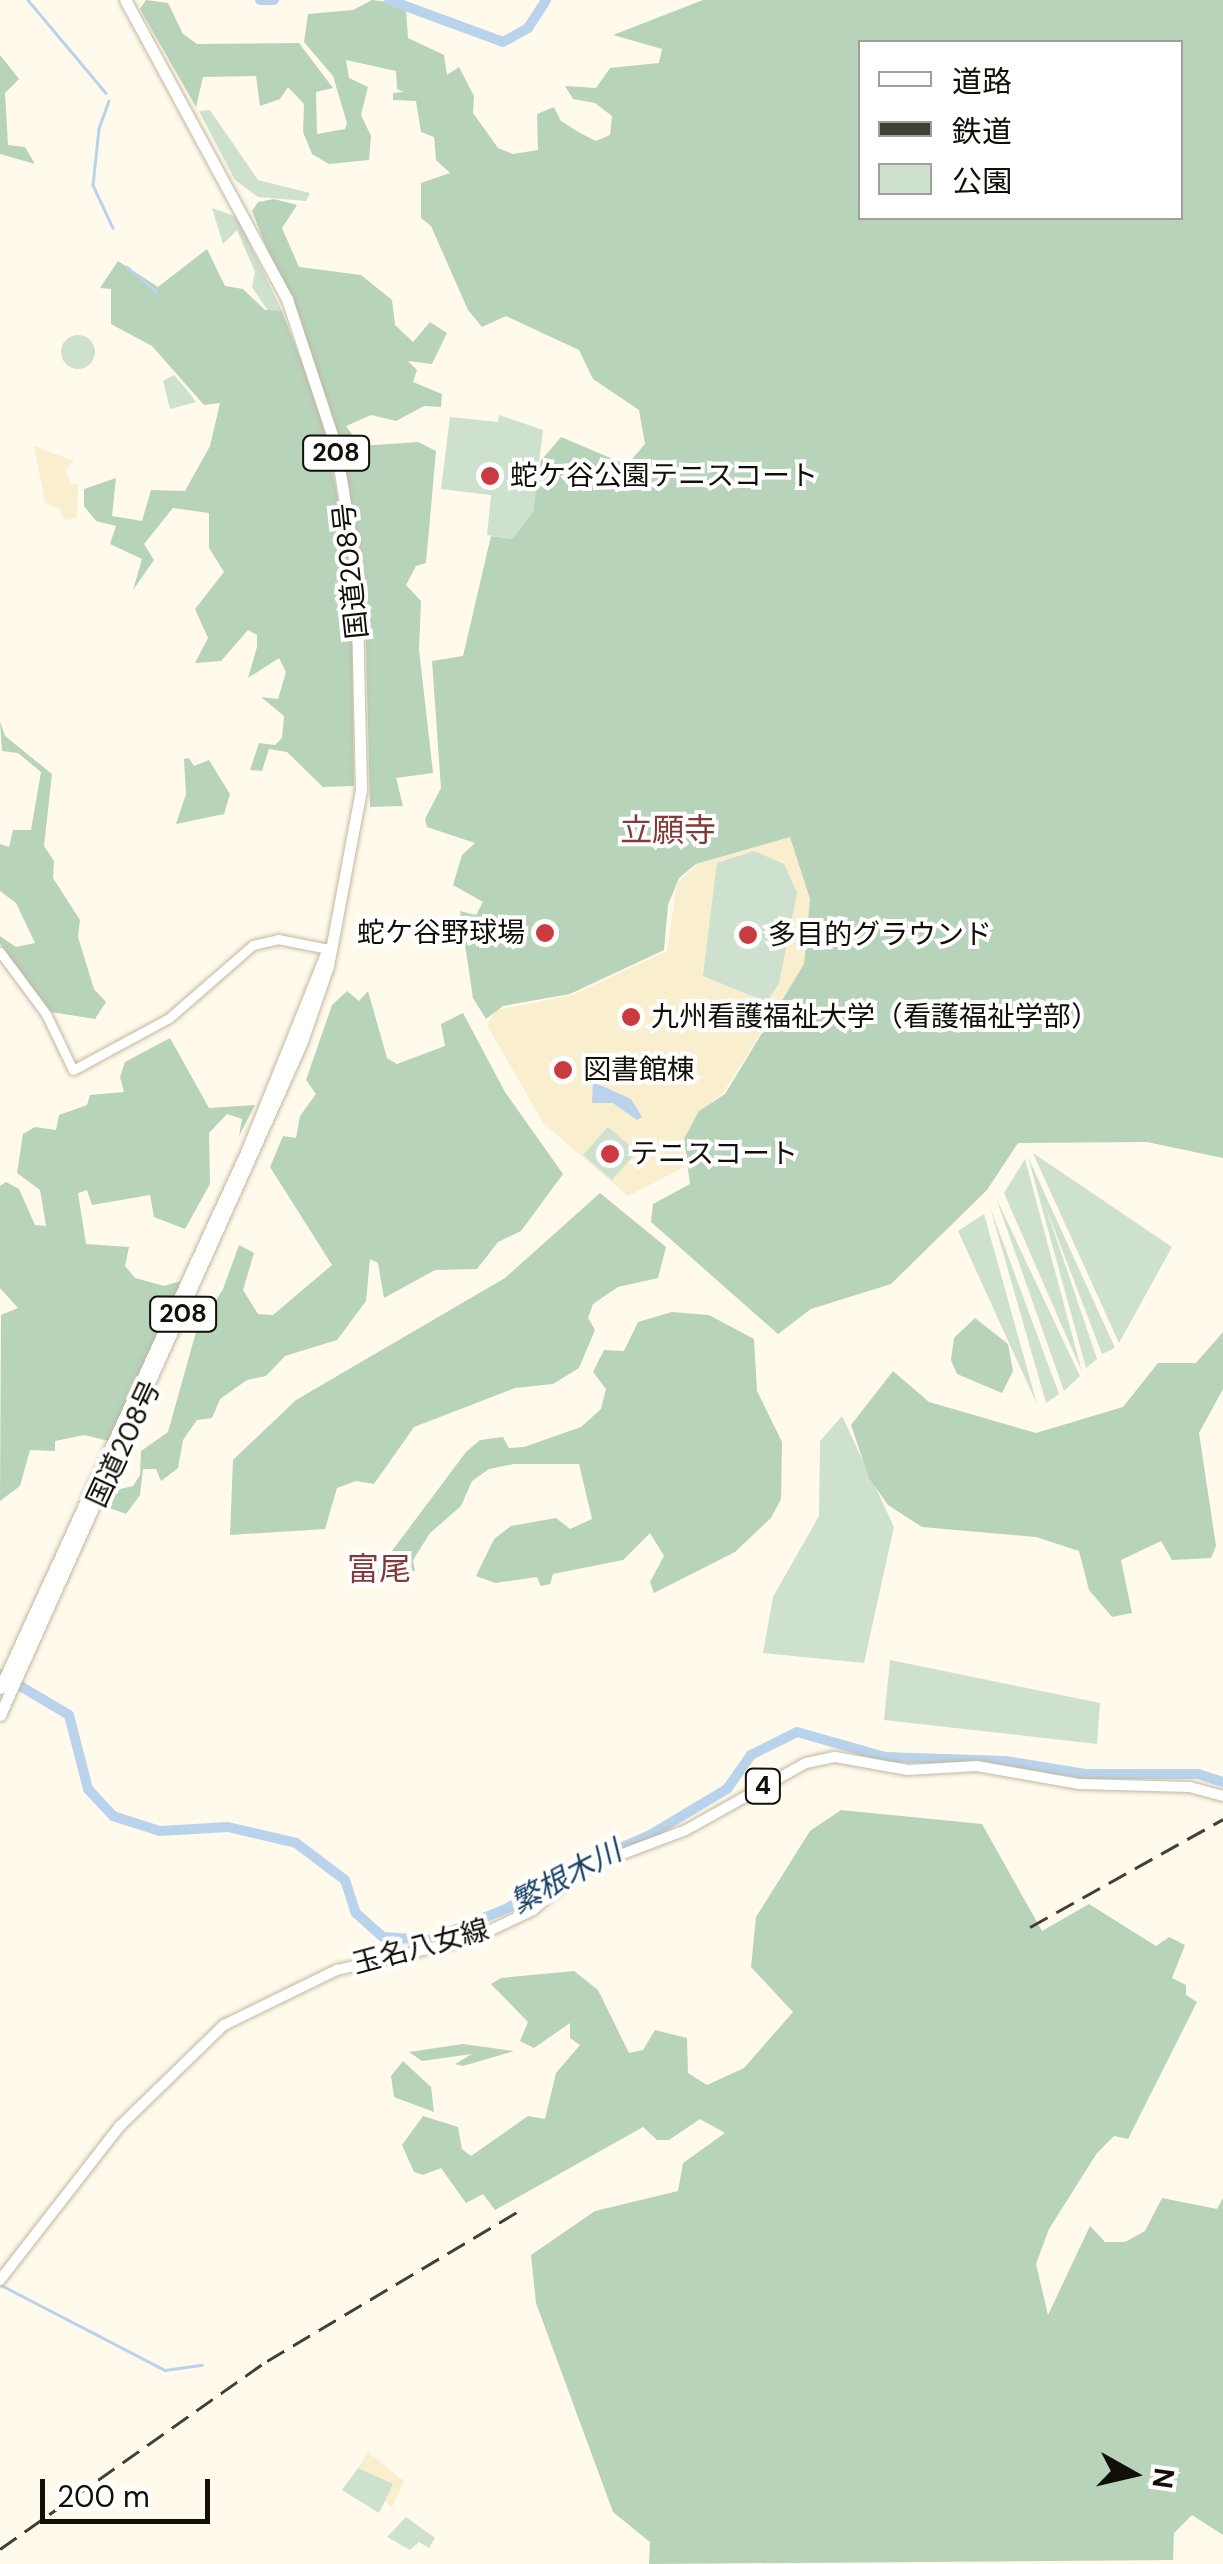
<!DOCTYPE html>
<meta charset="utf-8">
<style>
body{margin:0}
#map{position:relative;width:1223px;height:2564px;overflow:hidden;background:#fffaeb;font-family:"DM Sans","Noto Sans JP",sans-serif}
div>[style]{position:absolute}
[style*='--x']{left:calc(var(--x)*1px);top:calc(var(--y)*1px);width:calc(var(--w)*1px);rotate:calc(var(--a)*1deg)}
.built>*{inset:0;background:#f9eecd}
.green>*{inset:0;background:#cde1ce}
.round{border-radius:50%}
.forest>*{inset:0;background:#b7d3b9}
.water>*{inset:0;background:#b9d3ed}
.stream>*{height:2.5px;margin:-1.25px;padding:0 1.25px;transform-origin:1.25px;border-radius:1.25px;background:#b9d3ed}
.river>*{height:10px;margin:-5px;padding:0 5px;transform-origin:5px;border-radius:5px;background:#b9d3ed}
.roads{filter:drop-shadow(0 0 2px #c0b8a0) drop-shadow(0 0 2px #c0b8a0)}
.secondary>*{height:9px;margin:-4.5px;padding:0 4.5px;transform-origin:4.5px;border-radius:4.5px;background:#fff}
.primary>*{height:10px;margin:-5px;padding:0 5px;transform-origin:5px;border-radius:5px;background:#fff}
.trunk>*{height:11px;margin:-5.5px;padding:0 5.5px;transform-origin:5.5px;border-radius:5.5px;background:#fff}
.rail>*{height:2.5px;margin-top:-1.25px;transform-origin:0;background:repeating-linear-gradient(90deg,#423f35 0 20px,transparent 0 30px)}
.dots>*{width:28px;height:28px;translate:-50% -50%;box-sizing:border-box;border:5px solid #fff;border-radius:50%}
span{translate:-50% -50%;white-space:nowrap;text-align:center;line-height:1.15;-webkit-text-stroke:8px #fff;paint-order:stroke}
.shield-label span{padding:2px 8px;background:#fff;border:2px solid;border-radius:8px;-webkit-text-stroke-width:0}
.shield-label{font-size:25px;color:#120f07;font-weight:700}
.poi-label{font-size:28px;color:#120f07}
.left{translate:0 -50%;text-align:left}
.right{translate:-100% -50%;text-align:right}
.street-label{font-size:28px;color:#120f07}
.water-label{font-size:30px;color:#184165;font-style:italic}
.quarter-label{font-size:32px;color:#833b3a}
.legend{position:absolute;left:858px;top:40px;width:325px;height:180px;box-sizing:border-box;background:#fff;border:2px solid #a09f9c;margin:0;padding:12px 18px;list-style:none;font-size:30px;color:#120f07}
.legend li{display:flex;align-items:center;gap:20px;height:50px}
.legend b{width:50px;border:2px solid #a09f9c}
.north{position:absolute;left:1083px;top:2424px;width:100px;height:100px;-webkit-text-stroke:8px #fff;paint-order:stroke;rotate:98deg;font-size:28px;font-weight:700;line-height:40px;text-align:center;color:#120f07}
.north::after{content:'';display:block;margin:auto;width:35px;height:45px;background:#120f07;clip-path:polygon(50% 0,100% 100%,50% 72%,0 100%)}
.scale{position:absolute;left:40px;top:2479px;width:170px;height:45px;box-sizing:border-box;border:5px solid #120f07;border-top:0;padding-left:12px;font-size:30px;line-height:35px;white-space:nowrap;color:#120f07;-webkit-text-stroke:8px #fff;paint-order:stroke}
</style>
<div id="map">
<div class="built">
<div style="clip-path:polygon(34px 446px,74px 461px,65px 470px,71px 485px,78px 484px,77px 518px,63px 520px,60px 508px,45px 503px)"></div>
<div style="clip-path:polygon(790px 836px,810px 899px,804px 964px,723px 1093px,699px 1112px,684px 1152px,688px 1165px,628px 1196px,544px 1124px,487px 1025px,496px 1010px,572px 995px,667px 951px,677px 883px,698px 864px)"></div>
<div style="clip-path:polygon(368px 2452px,404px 2481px,392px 2507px,383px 2500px,393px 2485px,358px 2468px)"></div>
</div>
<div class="green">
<div style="clip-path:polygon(210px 110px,258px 180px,310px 193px,306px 201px,258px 197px,235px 180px,199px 111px)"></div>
<div style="clip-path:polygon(212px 208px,237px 217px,282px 311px,268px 311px,252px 287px,255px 272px,237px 230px,223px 244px)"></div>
<div class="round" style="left:61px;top:335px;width:34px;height:34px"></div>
<div style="clip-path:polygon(174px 375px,191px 395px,196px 402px,170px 409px,163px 381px)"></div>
<div style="clip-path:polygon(499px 415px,543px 430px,533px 512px,512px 539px,487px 535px,491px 495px,441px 489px,450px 417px,498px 422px)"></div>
<div style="clip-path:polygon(754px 851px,784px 864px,797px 893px,779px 983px,767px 1002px,703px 976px,717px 863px)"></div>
<div style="clip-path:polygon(608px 1127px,637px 1152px,612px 1180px,583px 1155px)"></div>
<div style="clip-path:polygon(1033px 1153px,1172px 1247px,1119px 1343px)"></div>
<div style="clip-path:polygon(1028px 1157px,1115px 1348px,1102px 1354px,1045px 1205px,1097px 1359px,1086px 1368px)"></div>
<div style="clip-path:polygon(1025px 1159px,1082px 1372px,1004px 1193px)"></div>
<div style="clip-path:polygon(996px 1198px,1080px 1376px,1064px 1391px)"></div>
<div style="clip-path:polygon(990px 1207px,1059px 1394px,1046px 1403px)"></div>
<div style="clip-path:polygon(984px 1214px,1037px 1404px,958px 1231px)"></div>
<div style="clip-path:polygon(842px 1416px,894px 1527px,864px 1663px,763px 1653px,773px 1597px,819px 1516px,820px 1441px)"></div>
<div style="clip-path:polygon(890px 1660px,1100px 1703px,1097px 1744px,884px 1720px)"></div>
<div style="clip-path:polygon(358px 2468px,393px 2484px,379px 2513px,342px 2490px)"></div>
<div style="clip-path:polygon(406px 2517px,435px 2538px,429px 2548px,419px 2542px,410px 2550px,387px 2537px)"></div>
</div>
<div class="forest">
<div style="clip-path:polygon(evenodd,146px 0,168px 3px,183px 34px,197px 44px,299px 43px,333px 88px,316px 92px,317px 134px,345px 129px,347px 123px,333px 76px,304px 42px,308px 14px,353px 10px,372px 0,395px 3px,406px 10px,408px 38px,444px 55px,447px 75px,459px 67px,474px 96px,473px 113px,498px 148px,513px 154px,538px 150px,537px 114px,554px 107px,561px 121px,580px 133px,596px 141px,610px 135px,612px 116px,595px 103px,573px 99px,565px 86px,596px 88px,610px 68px,659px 63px,662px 49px,613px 35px,703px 0,1223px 0,1223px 1158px,1147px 1142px,1018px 1143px,987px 1190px,891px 1284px,811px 1309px,778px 1334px,651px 1222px,653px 1204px,690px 1184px,684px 1139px,699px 1111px,725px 1094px,804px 964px,810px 899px,790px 837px,696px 864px,679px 878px,668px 905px,664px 950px,570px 994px,503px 1006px,486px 1019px,473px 998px,460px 911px,476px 915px,483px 902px,453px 885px,462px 855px,475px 843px,427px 827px,425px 819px,441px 788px,432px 661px,463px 656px,491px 536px,512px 539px,533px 512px,539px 463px,561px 437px,627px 465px,645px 444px,639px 410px,593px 379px,579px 350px,506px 316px,482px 327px,468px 310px,431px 226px,421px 218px,421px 183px,450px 173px,436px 160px,434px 137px,421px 132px,416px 101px,393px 100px,393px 93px,404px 92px,397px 89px,396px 71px,346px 60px,349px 78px,368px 87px,361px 115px,371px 136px,369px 160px,329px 164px,312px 154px,303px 132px,304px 104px,288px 87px,280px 99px,260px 106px,256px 76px,203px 77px,196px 107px,140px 9px,146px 0,860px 42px,1180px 42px,1180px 218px,860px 218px,860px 42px)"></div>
<div style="clip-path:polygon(0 55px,19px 79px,5px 93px,8px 145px,25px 147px,35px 164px,0 154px)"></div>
<div style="clip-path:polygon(274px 199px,297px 205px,282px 228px,299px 267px,361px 275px,392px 300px,395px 325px,413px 342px,430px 322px,447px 333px,432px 364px,408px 361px,417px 370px,413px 382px,442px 394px,441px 407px,424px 406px,396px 421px,371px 415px,346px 426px,360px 446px,418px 442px,436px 451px,426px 563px,416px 566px,406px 585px,421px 601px,419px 649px,433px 773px,396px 778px,403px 806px,370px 807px,364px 566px,329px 406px,252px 211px,258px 202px)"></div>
<div style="clip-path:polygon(207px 249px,225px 286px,243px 289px,265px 310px,282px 311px,322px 415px,351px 568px,354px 786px,323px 787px,287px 752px,269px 749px,262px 771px,250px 770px,259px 743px,275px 745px,282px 738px,284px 716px,261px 697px,278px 699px,286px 672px,279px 658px,248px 678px,257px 647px,257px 635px,248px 630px,221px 661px,195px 663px,208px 638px,195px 609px,224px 572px,209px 548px,209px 513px,173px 508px,144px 544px,154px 560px,133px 590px,142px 559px,110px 544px,116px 526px,96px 521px,84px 506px,84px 489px,116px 478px,112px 516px,142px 521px,151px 490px,185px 491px,210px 446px,220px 403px,204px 405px,152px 346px,111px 324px,111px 289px,100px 288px,118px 261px,158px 287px)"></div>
<div style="clip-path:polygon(0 721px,5px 736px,52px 774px,44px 846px,54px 861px,53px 878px,80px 920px,78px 937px,94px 989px,106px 1002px,95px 1019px,51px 1012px,0 944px,0 936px,16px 947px,35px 943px,16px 903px,0 891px,0 844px,9px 847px,13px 830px,31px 830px,41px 772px,18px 753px,2px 751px)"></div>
<div style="clip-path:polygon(189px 758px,194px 766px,209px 760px,230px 794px,224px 814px,176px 824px,186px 794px,184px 759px)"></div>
<div style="clip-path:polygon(347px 991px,359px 1001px,368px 991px,387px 1058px,397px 1064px,445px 1046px,441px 1024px,463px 1013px,505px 1092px,563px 1174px,521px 1231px,498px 1242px,477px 1269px,435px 1270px,384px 1298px,378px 1263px,370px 1259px,366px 1301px,337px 1340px,285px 1356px,266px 1376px,247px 1380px,220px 1399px,212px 1418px,197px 1420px,183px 1440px,178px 1468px,161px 1481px,156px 1469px,143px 1469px,140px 1495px,126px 1514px,109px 1508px,116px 1490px,133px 1486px,140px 1475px,141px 1451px,168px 1432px,196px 1332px,223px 1289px,239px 1245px,254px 1253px,243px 1290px,258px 1314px,273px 1315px,332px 1265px,270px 1167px,283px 1136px,296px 1138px,300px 1116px,316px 1094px,306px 1080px,332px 1005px)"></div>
<div style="clip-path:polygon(170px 1038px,209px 1108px,255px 1105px,239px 1136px,242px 1119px,227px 1114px,209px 1133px,210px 1184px,185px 1229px,154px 1217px,150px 1195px,92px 1205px,87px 1190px,78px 1193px,86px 1244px,129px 1247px,125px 1266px,135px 1278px,164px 1286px,184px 1280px,109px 1441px,84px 1435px,55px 1441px,55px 1451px,30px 1450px,20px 1486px,0 1501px,1px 1315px,18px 1308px,0 1288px,0 1186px,6px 1182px,19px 1189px,35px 1225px,46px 1226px,40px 1190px,17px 1173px,23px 1134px,35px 1127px,56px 1130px,59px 1115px,87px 1105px,90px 1095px,124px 1092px,120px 1077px,125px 1062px)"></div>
<div style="clip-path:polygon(600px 1193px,666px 1247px,658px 1278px,618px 1287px,593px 1304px,588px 1318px,595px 1330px,579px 1368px,553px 1384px,515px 1388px,414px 1427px,374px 1484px,356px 1481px,337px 1488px,325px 1529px,230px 1535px,233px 1460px,296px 1400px,505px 1278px)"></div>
<div style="clip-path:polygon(672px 1312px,709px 1315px,754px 1339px,757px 1391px,782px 1442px,781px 1499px,771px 1518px,735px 1552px,654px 1593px,650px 1582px,664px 1556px,650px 1533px,623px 1560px,553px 1574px,550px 1584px,541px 1586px,537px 1577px,495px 1583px,476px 1576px,494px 1539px,511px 1526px,556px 1518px,570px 1529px,592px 1519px,579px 1464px,514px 1464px,489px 1469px,472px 1481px,461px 1506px,430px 1533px,413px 1560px,415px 1571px,371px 1579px,466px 1452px,480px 1440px,503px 1437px,509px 1448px,524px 1447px,581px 1427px,601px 1409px,606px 1389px,593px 1372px,604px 1350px,624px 1351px,638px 1322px)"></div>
<div style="clip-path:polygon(975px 1318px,1008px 1344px,1013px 1371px,1002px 1393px,957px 1374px,951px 1360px,954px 1338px)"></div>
<div style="clip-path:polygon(1223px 1332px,1223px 1389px,1199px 1433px,1216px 1546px,1211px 1558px,1172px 1560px,1161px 1541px,1121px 1560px,1132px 1613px,1112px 1617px,1089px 1590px,1079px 1551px,1036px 1537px,922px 1527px,888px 1505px,869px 1478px,851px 1425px,893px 1371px,929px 1402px,1036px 1433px,1123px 1407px,1158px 1363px,1196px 1363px)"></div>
<div style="clip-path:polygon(841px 1810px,982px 1824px,1042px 1931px,1089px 1904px,1156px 1946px,1169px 1937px,1185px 1945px,1172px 1978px,1186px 1985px,1186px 1995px,1197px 2002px,1128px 2139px,1114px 2136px,1097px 2153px,1049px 2229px,1036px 2264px,1048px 2315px,1090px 2226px,1105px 2242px,1125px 2242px,1145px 2231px,1162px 2198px,1217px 2209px,1223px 2198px,1223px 2535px,1192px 2515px,1174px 2533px,1173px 2560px,649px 2564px,650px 2542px,613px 2512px,536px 2303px,531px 2255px,595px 2211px,678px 2191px,683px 2163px,725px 2133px,700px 2119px,669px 2140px,657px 2140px,643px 2127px,495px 2210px,483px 2194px,466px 2203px,441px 2168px,423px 2175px,414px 2172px,402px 2145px,423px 2116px,458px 2127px,462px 2149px,471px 2156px,528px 2116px,545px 2119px,556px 2073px,580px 2045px,570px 2038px,570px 2023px,534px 2048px,520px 2041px,528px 2022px,491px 1984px,501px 1978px,574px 1971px,598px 1990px,629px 2053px,643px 2050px,655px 2030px,687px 2038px,688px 2073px,707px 2085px,744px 2068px,793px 2012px,751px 1967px,756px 1917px,810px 1831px)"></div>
<div style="clip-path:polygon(463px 2044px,514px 2051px,463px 2066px,455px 2064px,472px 2054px,422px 2061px,409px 2052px)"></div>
<div style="clip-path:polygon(403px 2061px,431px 2087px,434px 2112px,394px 2097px,391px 2076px)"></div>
</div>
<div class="water">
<div style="clip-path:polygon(593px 1082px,631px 1099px,642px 1117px,637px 1120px,613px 1103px,592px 1103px)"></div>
</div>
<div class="stream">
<div style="--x:28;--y:0;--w:121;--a:50"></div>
<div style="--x:109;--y:101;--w:30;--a:110"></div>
<div style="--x:99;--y:129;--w:56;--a:96.1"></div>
<div style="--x:93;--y:185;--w:47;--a:65.1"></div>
<div style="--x:127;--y:267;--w:38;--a:40"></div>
<div style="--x:1;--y:2285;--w:185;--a:27.4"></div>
<div style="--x:165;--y:2370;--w:37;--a:-8"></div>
</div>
<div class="river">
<div style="--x:260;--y:0;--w:14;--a:0"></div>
<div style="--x:389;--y:0;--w:121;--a:20.2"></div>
<div style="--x:503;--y:42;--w:29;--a:-29"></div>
<div style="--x:528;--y:28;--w:33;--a:-57"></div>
<div style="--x:0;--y:1674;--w:80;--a:30.7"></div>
<div style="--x:69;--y:1715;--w:76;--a:75.6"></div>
<div style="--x:88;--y:1789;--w:37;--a:47"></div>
<div style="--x:113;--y:1816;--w:49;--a:17.7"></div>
<div style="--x:160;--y:1831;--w:68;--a:-3.4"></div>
<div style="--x:228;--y:1827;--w:70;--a:13.2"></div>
<div style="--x:296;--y:1843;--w:61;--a:37.1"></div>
<div style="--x:345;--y:1880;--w:35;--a:72"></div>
<div style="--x:356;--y:1913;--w:36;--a:42"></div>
<div style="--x:383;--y:1937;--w:46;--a:3.7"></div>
<div style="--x:429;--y:1940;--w:85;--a:-22.1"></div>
<div style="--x:508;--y:1908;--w:57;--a:-34.2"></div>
<div style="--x:555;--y:1876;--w:103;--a:-23.3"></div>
<div style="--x:650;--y:1835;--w:90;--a:-30.9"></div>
<div style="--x:727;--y:1789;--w:42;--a:-54.8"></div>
<div style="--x:751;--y:1755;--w:51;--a:-26.6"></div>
<div style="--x:797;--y:1732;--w:91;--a:15.9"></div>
<div style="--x:885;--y:1757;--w:121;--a:1.9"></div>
<div style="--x:1006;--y:1761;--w:80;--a:9.3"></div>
<div style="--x:1085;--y:1774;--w:113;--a:0"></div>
<div style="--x:1198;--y:1774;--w:26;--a:18"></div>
</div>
<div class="roads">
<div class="secondary">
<div style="--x:0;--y:952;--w:77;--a:53.4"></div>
<div style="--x:46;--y:1014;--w:62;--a:64.3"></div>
<div style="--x:73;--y:1070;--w:109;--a:-28.4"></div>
<div style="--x:169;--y:1018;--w:111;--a:-41"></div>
<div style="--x:253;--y:945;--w:26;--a:-13"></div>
<div style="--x:278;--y:939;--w:51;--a:11.3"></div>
</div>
<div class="primary">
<div style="--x:0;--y:2280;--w:195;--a:-52.1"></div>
<div style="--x:120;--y:2126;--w:145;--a:-44.2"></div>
<div style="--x:224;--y:2025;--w:126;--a:-26"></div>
<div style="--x:337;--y:1970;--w:141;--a:-13.1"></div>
<div style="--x:474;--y:1938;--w:65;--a:-25.4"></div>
<div style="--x:533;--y:1910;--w:62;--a:-40.4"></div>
<div style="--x:580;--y:1870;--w:113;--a:-20.7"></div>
<div style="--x:686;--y:1830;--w:137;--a:-29.2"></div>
<div style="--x:806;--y:1763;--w:30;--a:-12"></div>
<div style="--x:835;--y:1757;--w:74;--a:10.1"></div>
<div style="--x:908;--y:1770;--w:69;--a:-3.3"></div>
<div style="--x:977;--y:1766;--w:104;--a:10"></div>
<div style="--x:1079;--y:1784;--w:111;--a:1.5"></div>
<div style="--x:1190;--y:1787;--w:34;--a:15"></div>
</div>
<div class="trunk">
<div style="--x:0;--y:1688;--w:592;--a:-65.34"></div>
<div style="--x:247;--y:1150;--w:217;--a:-68.1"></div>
<div style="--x:0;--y:1715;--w:735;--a:-65.84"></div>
<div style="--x:301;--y:1044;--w:83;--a:-70.9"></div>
<div style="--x:328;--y:966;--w:179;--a:-79.4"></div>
<div style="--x:361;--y:790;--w:219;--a:-91.3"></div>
<div style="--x:356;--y:571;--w:126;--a:-99.2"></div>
<div style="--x:336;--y:447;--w:156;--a:-108.3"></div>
<div style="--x:287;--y:299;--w:340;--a:-118.4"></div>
</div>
</div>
<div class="rail">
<div style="--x:1030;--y:1927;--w:221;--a:-29.2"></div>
<div style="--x:0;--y:2549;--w:327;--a:-35.2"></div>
<div style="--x:267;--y:2361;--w:297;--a:-30.8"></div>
</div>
<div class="dots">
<div style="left:490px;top:476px;background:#ca3b41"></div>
<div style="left:545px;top:933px;background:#ca3b41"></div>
<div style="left:748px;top:935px;background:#ca3b41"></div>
<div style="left:631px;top:1017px;background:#ca3b41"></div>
<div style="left:563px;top:1070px;background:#ca3b41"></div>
<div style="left:610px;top:1154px;background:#ca3b41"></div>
</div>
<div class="shield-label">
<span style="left:336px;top:453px">208</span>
<span style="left:183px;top:1314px">208</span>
<span style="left:763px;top:1786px">4</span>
</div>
<div class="poi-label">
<span class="left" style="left:510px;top:476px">蛇ケ谷公園テニスコート</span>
<span class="right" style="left:525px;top:933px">蛇ケ谷野球場</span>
<span class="left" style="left:768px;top:935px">多目的グラウンド</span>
<span class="left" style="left:651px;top:1017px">九州看護福祉大学（看護福祉学部）</span>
<span class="left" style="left:583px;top:1070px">図書館棟</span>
<span class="left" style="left:630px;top:1154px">テニスコート</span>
</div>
<div class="street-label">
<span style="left:351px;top:571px;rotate:-96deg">国道208号</span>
<span style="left:124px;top:1444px;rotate:-65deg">国道208号</span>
<span style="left:421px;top:1947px;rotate:-15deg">玉名八女線</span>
</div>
<div class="water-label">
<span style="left:566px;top:1877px;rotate:-28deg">繁根木川</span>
</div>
<div class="quarter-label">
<span style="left:668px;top:830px">立願寺</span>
<span style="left:379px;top:1569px">富尾</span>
</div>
<ul class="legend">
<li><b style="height:12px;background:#fff"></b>道路</li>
<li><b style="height:12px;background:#423f35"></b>鉄道</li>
<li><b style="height:28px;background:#cde1ce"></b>公園</li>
</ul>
<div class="north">N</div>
<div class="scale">200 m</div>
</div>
